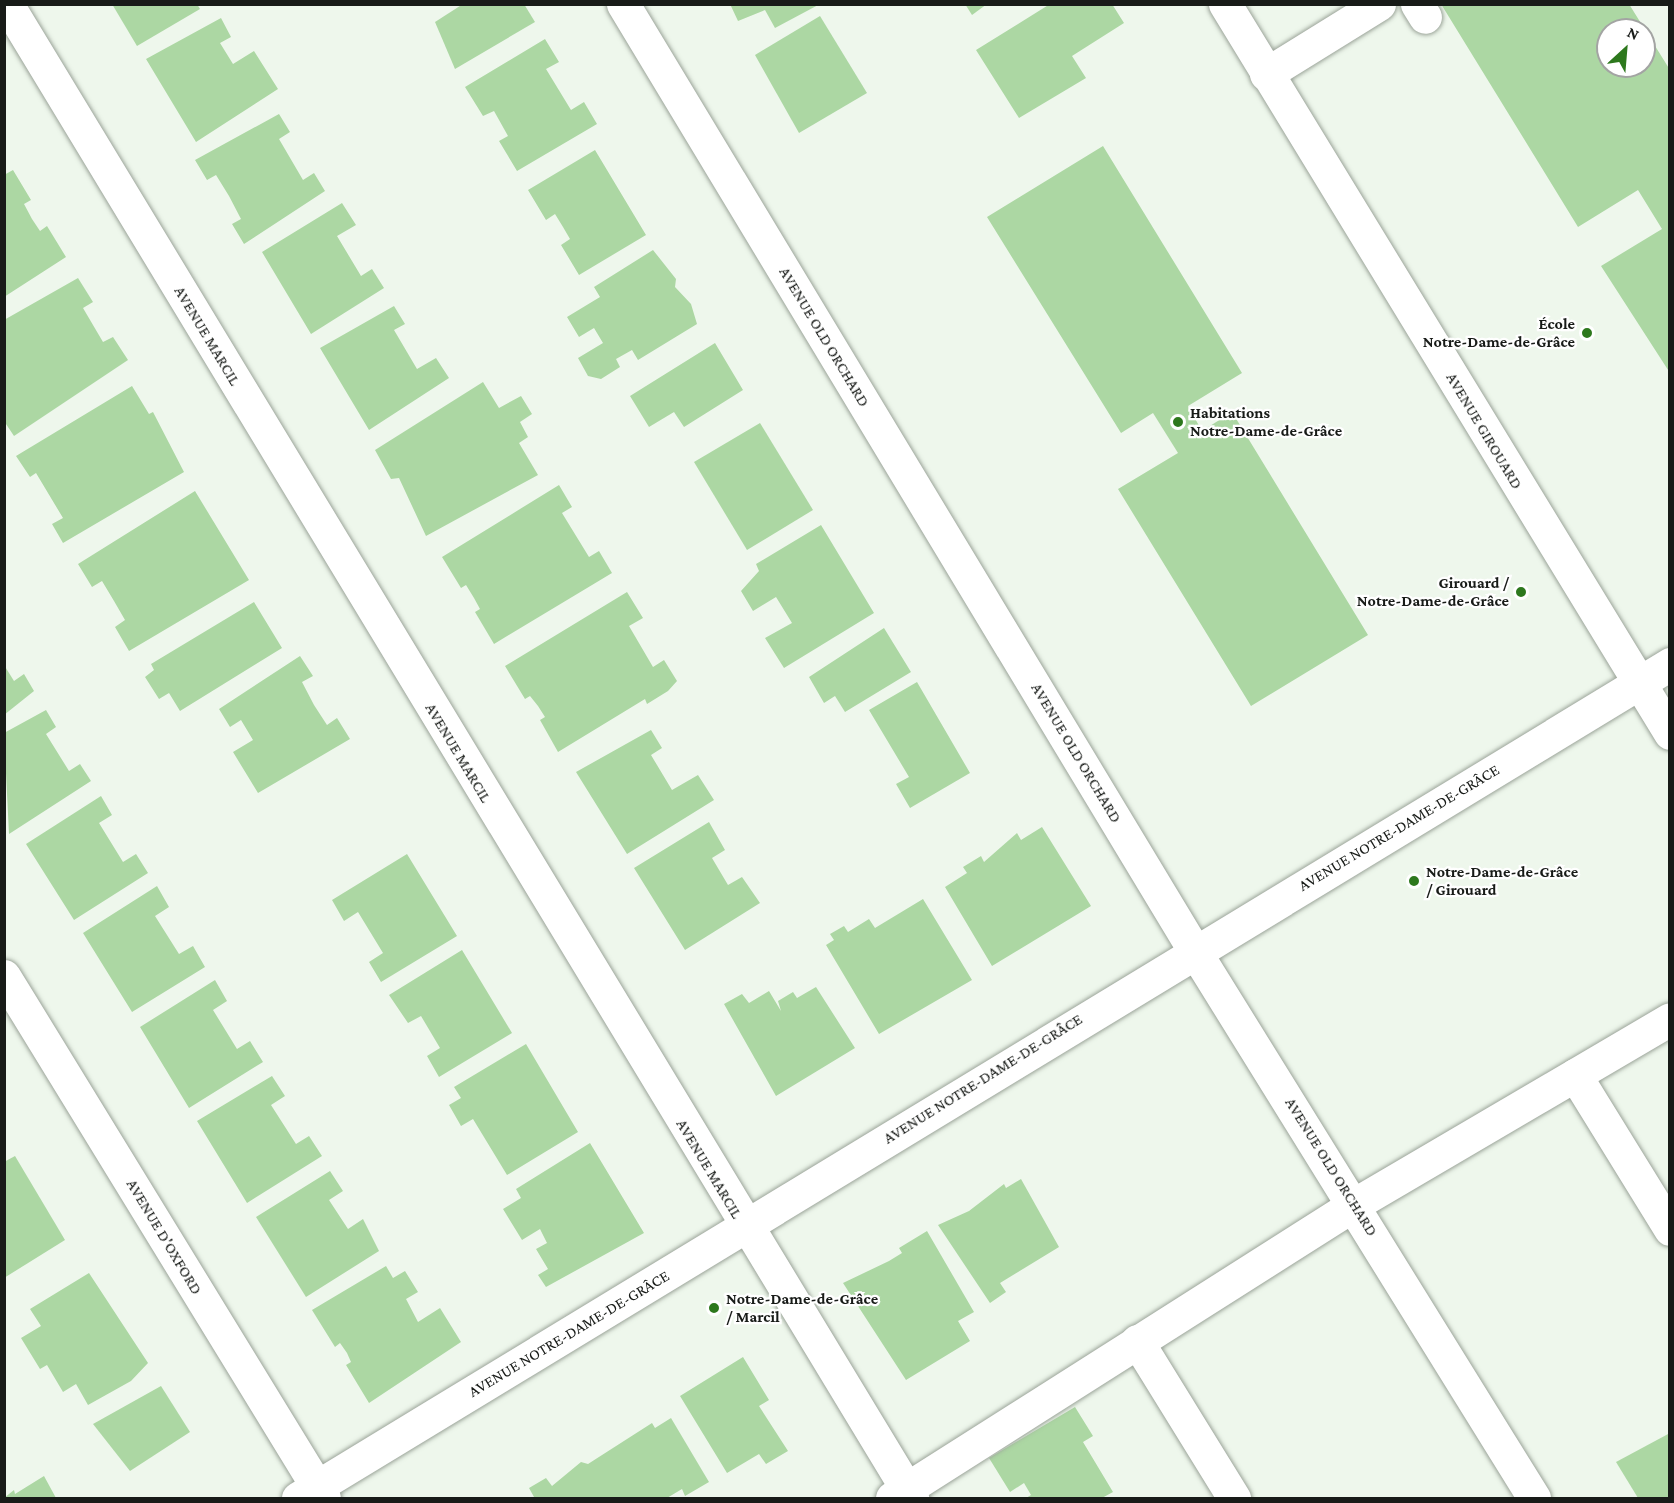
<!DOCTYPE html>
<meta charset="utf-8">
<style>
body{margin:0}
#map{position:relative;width:1674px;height:1503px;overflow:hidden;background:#eef7ec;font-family:"Crimson Pro",serif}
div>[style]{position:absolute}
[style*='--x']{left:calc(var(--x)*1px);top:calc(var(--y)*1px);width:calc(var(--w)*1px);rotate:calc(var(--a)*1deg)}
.building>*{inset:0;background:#acd7a3}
.roads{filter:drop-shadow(0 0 2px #9ba499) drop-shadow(0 0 2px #9ba499)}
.minor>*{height:33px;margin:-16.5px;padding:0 16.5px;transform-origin:16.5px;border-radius:16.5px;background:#fff}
.dots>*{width:16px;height:16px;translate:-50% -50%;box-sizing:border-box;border:3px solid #fff;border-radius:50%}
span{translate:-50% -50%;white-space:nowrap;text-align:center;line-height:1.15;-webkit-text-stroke:4.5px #fff;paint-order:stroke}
.poi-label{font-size:16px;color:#181b18;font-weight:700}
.right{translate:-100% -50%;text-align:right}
.left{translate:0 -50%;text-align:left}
.street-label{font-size:16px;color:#181b18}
.frame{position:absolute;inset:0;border:6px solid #181b18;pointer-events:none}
.north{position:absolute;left:1596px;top:18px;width:60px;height:60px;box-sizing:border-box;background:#fff;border:2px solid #a3a4a3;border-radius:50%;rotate:26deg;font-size:16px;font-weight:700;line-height:24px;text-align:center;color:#181b18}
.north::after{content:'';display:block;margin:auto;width:21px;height:27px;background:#2d781d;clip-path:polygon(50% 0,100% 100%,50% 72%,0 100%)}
</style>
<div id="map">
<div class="building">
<div style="clip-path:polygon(112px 4px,197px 4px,200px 9px,137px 46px)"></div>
<div style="clip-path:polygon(463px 4px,524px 4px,535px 22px,455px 69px,435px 22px)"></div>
<div style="clip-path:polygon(730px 4px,820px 4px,775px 28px,765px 10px,738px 21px)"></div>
<div style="clip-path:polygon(965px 4px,987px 4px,972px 15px)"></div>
<div style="clip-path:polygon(1050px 4px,1112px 4px,1124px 23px,1072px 56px,1086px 78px,1019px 118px,976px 50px)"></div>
<div style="clip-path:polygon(evenodd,1441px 4px,1629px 4px,1670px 70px,1670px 373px,1601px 266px,1662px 229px,1638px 190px,1578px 227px,1441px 4px,1608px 30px,1644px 30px,1644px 66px,1608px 66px,1608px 30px)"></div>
<div style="clip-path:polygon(820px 16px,867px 93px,799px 133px,755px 55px)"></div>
<div style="clip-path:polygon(221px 18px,231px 37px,220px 43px,233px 64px,254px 51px,278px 89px,196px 142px,146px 59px)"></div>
<div style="clip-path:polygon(545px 39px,559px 62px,546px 69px,571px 110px,584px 102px,597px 124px,517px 171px,499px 141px,508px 136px,494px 111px,483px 116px,465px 87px)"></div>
<div style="clip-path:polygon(279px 114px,290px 132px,279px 139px,303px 180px,314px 173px,325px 191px,244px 244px,232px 224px,241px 219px,229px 196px,216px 175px,207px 180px,195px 160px)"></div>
<div style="clip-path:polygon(1103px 146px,1242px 373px,1188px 406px,1202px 431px,1232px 412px,1368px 635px,1251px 706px,1118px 489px,1178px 453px,1153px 413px,1121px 433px,987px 217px)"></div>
<div style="clip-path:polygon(595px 150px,646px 235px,579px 275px,561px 245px,570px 239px,563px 227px,555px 214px,546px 220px,528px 190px)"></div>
<div style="clip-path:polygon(13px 170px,31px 200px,24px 204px,32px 219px,40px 231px,47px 226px,66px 257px,4px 297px,4px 175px)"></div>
<div style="clip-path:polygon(342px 203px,356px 225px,337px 236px,361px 276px,372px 269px,384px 288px,311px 334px,262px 252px)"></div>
<div style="clip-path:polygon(653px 250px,676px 279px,675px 287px,691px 304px,697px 324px,638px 360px,632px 350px,616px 359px,620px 367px,601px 379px,588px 376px,578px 358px,603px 343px,594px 328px,579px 337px,567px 317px,600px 297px,594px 287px)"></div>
<div style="clip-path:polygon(78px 278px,93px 302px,83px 308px,103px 342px,113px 337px,128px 360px,14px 436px,4px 421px,4px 320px)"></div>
<div style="clip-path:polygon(394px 306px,405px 324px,394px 330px,417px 369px,436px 358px,449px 378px,369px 430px,320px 348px)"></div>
<div style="clip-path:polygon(715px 343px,743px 390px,684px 427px,674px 412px,649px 427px,630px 396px)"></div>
<div style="clip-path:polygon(483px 382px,499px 408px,521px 396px,532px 414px,520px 422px,528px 437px,519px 443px,538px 475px,426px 536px,399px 478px,391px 479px,375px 450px)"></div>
<div style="clip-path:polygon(132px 386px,149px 414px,153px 412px,184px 472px,63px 543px,52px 524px,63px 518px,36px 473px,30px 477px,16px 456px)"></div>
<div style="clip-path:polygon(760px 423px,813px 510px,747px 550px,694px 462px)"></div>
<div style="clip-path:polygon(559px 485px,572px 507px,562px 513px,589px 557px,599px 551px,612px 573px,494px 644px,475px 612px,480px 609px,474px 598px,466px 585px,461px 588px,442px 557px)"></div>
<div style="clip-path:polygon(195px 491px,249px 580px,129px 651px,115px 627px,125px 620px,114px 601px,102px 581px,92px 587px,78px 564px)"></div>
<div style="clip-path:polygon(821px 525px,874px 613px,784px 668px,765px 638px,792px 623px,776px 597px,753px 611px,741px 591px,759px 571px,756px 564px)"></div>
<div style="clip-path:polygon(627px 592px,643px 618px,629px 626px,653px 667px,664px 660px,677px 681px,668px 691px,647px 704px,645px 699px,558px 752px,540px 720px,545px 717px,538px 706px,530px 696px,525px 699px,505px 666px)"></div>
<div style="clip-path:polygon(254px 602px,282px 648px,180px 711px,169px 693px,159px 699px,145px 677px,154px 670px,151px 664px)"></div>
<div style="clip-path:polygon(884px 628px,911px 672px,845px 712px,835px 696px,824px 703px,809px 677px)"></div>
<div style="clip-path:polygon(300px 656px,313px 676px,302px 682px,314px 705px,327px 725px,337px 718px,350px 739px,258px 793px,233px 752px,253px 740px,241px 720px,230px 727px,219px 709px)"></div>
<div style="clip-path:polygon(4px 665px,14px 681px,24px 674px,34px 691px,4px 715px)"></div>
<div style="clip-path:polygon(917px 682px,970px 773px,910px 808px,896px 784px,909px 777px,869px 710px)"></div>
<div style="clip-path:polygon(46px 710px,56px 727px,46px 734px,69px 771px,80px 764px,91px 781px,9px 834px,4px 733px)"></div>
<div style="clip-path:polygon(651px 730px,662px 748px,651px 755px,672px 790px,698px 775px,714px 800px,627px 854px,576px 772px)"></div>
<div style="clip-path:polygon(101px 796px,112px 815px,99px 823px,123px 862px,136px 854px,148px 873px,74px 920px,26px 844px)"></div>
<div style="clip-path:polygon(709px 822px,725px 850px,712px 858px,728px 885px,742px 877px,760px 903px,685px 950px,634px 868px)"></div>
<div style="clip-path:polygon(1042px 827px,1091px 906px,992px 966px,945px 887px,967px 873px,963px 867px,981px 856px,984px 862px,1017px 833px,1021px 840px)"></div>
<div style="clip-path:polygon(407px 854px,457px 936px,381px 982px,369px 962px,383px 953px,358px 912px,344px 921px,332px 900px)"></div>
<div style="clip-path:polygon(157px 886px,169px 907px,155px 916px,179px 954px,193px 946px,205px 967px,132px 1012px,83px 933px)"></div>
<div style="clip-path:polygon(923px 899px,972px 980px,879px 1034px,826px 945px,834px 940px,830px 934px,844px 926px,848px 932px,869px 919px,875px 928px)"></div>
<div style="clip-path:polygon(462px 950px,512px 1033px,439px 1077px,427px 1056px,440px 1048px,421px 1016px,408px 1023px,389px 995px)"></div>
<div style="clip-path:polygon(215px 980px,227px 1001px,213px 1010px,237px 1049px,250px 1041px,263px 1062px,189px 1108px,140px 1027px)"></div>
<div style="clip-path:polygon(816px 987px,855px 1048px,776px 1096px,724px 1004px,742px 994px,749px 1003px,769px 991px,781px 1011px,778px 1001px,793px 992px,797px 998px)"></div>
<div style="clip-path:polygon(526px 1044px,578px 1132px,507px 1175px,473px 1119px,461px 1126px,449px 1105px,461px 1098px,454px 1087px)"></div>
<div style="clip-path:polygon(272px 1076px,285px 1096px,271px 1105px,296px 1144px,309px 1136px,322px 1156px,247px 1203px,197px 1121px)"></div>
<div style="clip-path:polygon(590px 1143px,644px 1233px,546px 1287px,538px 1275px,548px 1269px,536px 1249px,547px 1243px,540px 1229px,522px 1240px,503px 1209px,521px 1198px,516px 1189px)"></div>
<div style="clip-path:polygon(15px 1156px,65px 1240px,4px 1278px,4px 1162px)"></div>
<div style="clip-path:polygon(330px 1171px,343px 1191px,329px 1200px,348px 1229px,363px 1219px,379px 1251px,306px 1297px,256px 1217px)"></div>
<div style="clip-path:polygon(1021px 1179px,1059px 1247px,1000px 1283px,1006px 1292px,990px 1303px,938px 1225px,969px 1211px,1004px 1184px,1006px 1188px)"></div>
<div style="clip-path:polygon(927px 1231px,974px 1312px,958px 1321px,970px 1341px,906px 1380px,843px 1283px,889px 1261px,902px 1253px,899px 1248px)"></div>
<div style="clip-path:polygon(386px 1266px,393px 1278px,405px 1271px,418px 1292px,406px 1299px,418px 1322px,440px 1308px,461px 1342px,369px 1403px,346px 1365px,351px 1362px,347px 1353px,340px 1343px,335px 1347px,312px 1310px)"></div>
<div style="clip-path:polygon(89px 1273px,148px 1363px,131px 1381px,88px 1405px,76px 1384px,63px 1392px,47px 1365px,40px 1369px,21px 1338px,41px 1326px,30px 1309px)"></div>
<div style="clip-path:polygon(743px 1357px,769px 1400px,759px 1406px,788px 1451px,766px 1464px,759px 1454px,727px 1473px,680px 1396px)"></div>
<div style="clip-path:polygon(161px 1386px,190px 1432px,130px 1471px,93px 1424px)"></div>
<div style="clip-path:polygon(1075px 1407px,1093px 1436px,1083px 1442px,1113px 1492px,1102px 1498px,1026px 1498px,1031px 1495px,1024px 1483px,1010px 1492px,989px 1458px)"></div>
<div style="clip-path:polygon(671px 1418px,709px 1482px,685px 1496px,682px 1489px,667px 1498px,522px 1498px,534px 1497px,529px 1488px,546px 1478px,552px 1486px,581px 1462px,588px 1464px,652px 1423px,655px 1428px)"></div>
<div style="clip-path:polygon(1670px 1433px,1670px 1498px,1638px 1498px,1616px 1462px)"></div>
<div style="clip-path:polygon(44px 1476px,56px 1498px,4px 1498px,14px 1490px,15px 1494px)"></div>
</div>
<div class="roads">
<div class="minor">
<div style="--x:7;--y:4;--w:1747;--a:58.79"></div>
<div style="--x:623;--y:4;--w:1105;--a:58.89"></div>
<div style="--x:1194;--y:950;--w:645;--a:58.18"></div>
<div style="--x:1225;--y:4;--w:854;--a:58.6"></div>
<div style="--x:1417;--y:4;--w:15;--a:58"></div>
<div style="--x:1266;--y:74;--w:133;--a:-31.8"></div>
<div style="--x:4;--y:976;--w:612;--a:58.49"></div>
<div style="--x:1575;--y:1075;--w:181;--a:58.3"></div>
<div style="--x:1137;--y:1341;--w:185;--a:58.3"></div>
<div style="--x:298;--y:1498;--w:1606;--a:-31.29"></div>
<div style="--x:892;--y:1498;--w:548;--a:-32.42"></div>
<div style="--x:1355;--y:1204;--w:365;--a:-30.4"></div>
</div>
</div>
<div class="dots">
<div style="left:1587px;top:333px;background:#2d781d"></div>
<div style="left:1178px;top:422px;background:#2d781d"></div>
<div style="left:1521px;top:592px;background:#2d781d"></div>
<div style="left:1414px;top:881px;background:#2d781d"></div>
<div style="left:714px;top:1308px;background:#2d781d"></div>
</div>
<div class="poi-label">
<span class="right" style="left:1575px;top:333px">École<br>Notre-Dame-de-Grâce</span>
<span class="left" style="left:1190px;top:422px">Habitations<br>Notre-Dame-de-Grâce</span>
<span class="right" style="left:1509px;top:592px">Girouard /<br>Notre-Dame-de-Grâce</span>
<span class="left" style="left:1426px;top:881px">Notre-Dame-de-Grâce<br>/ Girouard</span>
<span class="left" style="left:726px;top:1308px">Notre-Dame-de-Grâce<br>/ Marcil</span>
</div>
<div class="street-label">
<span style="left:207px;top:336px;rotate:59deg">AVENUE MARCIL</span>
<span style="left:824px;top:337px;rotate:59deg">AVENUE OLD ORCHARD</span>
<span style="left:1484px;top:431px;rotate:59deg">AVENUE GIROUARD</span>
<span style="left:458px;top:753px;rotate:59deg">AVENUE MARCIL</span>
<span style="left:1076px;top:753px;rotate:59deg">AVENUE OLD ORCHARD</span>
<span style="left:1399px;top:828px;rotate:-31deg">AVENUE NOTRE-DAME-DE-GRÂCE</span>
<span style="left:983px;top:1079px;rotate:-32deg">AVENUE NOTRE-DAME-DE-GRÂCE</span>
<span style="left:1331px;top:1167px;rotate:58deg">AVENUE OLD ORCHARD</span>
<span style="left:709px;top:1169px;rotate:59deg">AVENUE MARCIL</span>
<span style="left:164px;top:1237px;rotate:59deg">AVENUE D'OXFORD</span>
<span style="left:569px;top:1334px;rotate:-31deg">AVENUE NOTRE-DAME-DE-GRÂCE</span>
</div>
<div class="frame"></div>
<div class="north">N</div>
</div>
